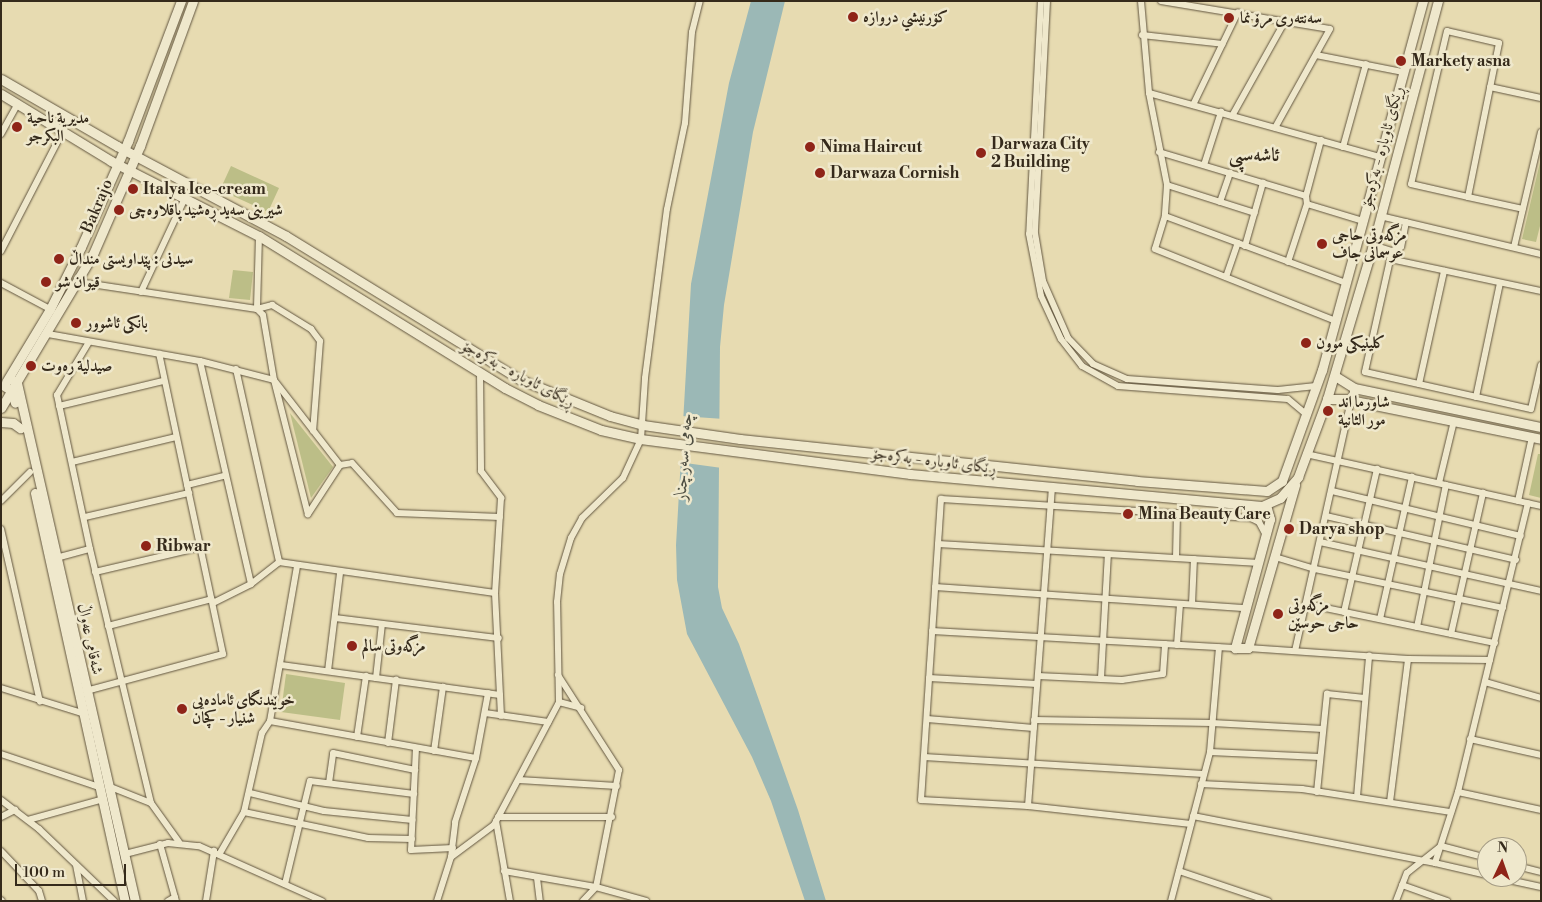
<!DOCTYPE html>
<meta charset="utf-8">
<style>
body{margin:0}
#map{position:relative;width:1542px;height:902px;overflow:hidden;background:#e7dbb1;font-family:"Libre Bodoni",Amiri,serif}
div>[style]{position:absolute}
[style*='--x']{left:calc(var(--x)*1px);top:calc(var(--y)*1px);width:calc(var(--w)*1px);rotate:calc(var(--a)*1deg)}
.green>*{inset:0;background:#bcbe87}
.water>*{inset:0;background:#9bb8b6}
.pier>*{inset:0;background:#e7dbb1}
.roads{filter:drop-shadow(0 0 1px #625640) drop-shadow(0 0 1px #625640)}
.street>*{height:6px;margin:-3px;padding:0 3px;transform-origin:3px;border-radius:3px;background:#efe8cc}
.secondary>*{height:9px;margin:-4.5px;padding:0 4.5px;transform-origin:4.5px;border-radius:4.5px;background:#efe8cc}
.dots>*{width:14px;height:14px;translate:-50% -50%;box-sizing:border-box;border:2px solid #efe8cc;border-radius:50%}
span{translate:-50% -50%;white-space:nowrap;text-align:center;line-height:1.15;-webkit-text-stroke:5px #efe8cc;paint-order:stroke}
.poi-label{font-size:16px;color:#352a1b;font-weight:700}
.left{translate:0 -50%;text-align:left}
.street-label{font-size:16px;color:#352a1b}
.water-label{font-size:18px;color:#4e4e42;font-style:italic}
.quarter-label{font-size:19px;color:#352a1b;font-weight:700}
.frame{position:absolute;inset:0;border:2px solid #352a1b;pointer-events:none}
.north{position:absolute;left:1477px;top:837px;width:50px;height:50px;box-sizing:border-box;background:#efe8cc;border:1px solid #a59c85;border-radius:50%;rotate:3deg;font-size:14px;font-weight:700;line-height:20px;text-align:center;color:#352a1b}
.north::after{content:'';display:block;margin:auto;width:18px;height:22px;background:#8f2418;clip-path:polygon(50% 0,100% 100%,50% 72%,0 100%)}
.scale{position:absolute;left:15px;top:864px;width:111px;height:22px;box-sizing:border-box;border:2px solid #352a1b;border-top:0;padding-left:6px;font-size:15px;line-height:18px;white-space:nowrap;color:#352a1b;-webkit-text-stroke:4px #efe8cc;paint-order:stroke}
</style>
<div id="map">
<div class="green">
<div style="clip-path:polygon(1541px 158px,1541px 222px,1536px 242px,1522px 239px)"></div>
<div style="clip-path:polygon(231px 166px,279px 188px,268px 212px,220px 190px)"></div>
<div style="clip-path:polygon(233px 270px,253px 272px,250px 300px,229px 298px)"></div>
<div style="clip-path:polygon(290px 413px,333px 467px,311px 498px)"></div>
<div style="clip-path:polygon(1538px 454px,1541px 454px,1541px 498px,1529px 495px)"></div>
<div style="clip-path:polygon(286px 674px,345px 683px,340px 720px,281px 712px)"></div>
</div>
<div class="water">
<div style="clip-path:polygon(751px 1px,785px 1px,753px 132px,724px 305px,720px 347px,718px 587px,722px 608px,739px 644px,798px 810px,826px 901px,805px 901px,771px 801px,752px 757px,687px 634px,677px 580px,676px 545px,691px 284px,729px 83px)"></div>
</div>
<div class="pier">
<div style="clip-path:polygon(681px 416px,724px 419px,722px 468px,678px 462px)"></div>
</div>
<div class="roads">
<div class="street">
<div style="--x:1041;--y:1;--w:233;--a:92.9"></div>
<div style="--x:1029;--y:234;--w:63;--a:79"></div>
<div style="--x:1041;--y:296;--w:47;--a:65.1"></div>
<div style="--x:1061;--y:339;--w:34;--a:52"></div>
<div style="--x:1082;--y:366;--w:41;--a:29.1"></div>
<div style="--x:1118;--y:386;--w:170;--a:4.4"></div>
<div style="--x:1288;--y:399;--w:23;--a:40"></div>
<div style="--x:1047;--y:1;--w:232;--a:93"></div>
<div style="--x:1035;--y:233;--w:49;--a:80.5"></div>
<div style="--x:1043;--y:281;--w:62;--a:66.3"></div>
<div style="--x:1068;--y:338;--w:36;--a:46"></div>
<div style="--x:1093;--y:364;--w:37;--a:24"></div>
<div style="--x:1127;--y:379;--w:151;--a:4.2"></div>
<div style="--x:1278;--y:390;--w:38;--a:-6"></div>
<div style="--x:1141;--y:1;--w:92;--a:85"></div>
<div style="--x:1149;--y:93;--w:94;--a:78.9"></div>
<div style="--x:1167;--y:185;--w:31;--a:94"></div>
<div style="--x:1165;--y:216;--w:34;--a:107"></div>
<div style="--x:1155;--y:249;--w:195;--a:21.7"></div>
<div style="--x:1161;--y:1;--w:171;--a:9.4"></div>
<div style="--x:1330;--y:29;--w:113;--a:119.1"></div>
<div style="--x:1142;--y:35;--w:81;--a:6.3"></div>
<div style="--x:1316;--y:55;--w:89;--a:11.1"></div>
<div style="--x:1490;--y:87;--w:52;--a:12.2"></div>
<div style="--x:1149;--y:93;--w:240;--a:15.5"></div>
<div style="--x:1193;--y:105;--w:103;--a:-64.2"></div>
<div style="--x:1232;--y:116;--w:109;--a:-60.8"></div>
<div style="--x:1;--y:134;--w:35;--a:-61"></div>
<div style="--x:1343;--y:147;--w:86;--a:-74.5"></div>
<div style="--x:1159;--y:152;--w:153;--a:16.7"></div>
<div style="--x:1306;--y:196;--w:8;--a:83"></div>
<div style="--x:1307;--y:204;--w:59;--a:16.9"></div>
<div style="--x:1204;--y:165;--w:56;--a:-72.2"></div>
<div style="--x:1167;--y:185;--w:92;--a:17.7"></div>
<div style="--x:1306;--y:196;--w:58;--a:-75"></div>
<div style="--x:1468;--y:197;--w:157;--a:-78.6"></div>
<div style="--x:1499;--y:43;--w:53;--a:-167"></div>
<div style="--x:1447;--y:31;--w:157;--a:103.2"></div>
<div style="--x:1411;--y:184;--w:58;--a:12.8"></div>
<div style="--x:1468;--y:197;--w:56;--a:12.3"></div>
<div style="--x:1220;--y:202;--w:31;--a:-71"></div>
<div style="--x:1165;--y:216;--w:193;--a:20.3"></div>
<div style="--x:1380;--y:216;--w:165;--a:13.3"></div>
<div style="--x:1406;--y:222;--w:25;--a:101"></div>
<div style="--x:1401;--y:247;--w:10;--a:156"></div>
<div style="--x:1392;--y:251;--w:124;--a:102.6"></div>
<div style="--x:1365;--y:372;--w:170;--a:12.6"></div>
<div style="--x:1531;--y:409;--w:45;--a:-77.2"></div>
<div style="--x:259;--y:236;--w:73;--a:91.6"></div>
<div style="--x:257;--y:309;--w:8;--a:45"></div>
<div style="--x:263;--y:315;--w:66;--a:80.4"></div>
<div style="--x:274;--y:380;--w:138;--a:75.8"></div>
<div style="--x:1373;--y:245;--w:20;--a:18"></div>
<div style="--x:1245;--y:246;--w:66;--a:-74.1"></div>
<div style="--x:1514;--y:247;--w:118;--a:-76.8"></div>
<div style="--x:1;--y:251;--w:135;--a:-62.7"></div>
<div style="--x:1390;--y:259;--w:154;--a:12"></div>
<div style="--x:1288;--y:262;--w:61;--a:-71.9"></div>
<div style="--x:1226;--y:277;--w:36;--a:-71"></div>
<div style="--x:78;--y:282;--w:181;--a:8.6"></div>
<div style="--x:257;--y:309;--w:16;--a:-15"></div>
<div style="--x:272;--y:305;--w:46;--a:31.6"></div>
<div style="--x:311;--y:329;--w:15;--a:53"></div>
<div style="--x:320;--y:341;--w:90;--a:94.4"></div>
<div style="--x:1;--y:283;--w:55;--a:28"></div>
<div style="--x:141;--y:292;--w:104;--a:-64.9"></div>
<div style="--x:48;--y:334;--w:154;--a:10.1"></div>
<div style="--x:200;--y:361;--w:76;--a:14.4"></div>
<div style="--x:274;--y:380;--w:108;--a:52.2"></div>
<div style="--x:340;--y:465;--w:59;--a:123.1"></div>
<div style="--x:89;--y:342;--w:62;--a:121.1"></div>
<div style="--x:57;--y:395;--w:157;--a:77.9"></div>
<div style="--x:90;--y:549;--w:261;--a:76.5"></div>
<div style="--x:151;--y:803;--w:48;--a:54.3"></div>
<div style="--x:200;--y:361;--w:229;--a:77.1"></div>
<div style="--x:236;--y:369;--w:198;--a:77.4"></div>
<div style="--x:480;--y:372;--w:99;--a:89.4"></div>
<div style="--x:481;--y:471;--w:34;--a:53"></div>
<div style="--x:501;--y:498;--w:95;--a:93.6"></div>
<div style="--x:495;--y:593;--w:123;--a:87.2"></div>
<div style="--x:1419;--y:384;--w:116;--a:-77.5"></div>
<div style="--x:1476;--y:397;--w:116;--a:-78.1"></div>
<div style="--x:59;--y:406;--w:107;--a:-13.5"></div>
<div style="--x:1306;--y:454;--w:241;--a:12.5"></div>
<div style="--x:72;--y:462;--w:107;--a:-13.5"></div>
<div style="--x:340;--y:465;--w:12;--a:-9"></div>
<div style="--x:352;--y:463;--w:67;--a:48"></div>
<div style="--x:397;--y:513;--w:103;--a:2.2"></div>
<div style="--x:1439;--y:483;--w:64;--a:-76.4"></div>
<div style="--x:187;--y:485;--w:38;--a:-14"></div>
<div style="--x:1332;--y:491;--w:194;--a:13.4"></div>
<div style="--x:1;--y:501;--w:41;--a:-45"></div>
<div style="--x:1518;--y:501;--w:66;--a:-77.7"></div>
<div style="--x:1326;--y:516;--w:195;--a:13"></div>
<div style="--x:85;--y:517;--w:107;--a:-13"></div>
<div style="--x:1;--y:529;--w:177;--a:77.3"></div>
<div style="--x:1320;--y:542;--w:226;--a:12.5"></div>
<div style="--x:938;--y:544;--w:322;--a:3.4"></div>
<div style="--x:1275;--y:557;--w:42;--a:16.7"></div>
<div style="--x:1315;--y:569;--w:192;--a:11.7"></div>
<div style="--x:56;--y:558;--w:35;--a:-15"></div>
<div style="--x:1176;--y:558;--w:45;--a:-88.7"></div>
<div style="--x:279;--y:562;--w:218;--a:8.2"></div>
<div style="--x:95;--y:572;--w:110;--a:-13.2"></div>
<div style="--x:935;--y:587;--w:312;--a:3.9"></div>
<div style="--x:213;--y:603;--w:42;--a:-26.6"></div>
<div style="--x:251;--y:584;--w:36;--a:-38"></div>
<div style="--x:1192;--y:604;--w:45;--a:-87.5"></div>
<div style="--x:1306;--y:604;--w:193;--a:11.7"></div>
<div style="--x:1344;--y:612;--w:147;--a:-77"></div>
<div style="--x:335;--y:618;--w:165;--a:7"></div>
<div style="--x:1380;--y:619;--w:146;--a:-77.3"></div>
<div style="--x:108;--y:626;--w:107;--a:-14.6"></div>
<div style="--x:1417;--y:627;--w:145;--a:-78.5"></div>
<div style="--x:932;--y:631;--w:303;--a:3.2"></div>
<div style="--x:1451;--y:634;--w:145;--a:-77.2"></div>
<div style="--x:1177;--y:645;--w:41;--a:-85.8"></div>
<div style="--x:1248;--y:648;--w:160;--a:3.9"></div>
<div style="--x:1408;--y:659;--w:82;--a:0.7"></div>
<div style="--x:1295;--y:651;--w:270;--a:-77.4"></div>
<div style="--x:281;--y:665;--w:221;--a:7.8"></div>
<div style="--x:328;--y:671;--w:99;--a:-83"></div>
<div style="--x:558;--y:675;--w:113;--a:57.3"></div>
<div style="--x:619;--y:770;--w:119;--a:101.1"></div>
<div style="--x:596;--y:887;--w:19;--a:133"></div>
<div style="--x:1038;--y:676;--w:84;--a:2.7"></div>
<div style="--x:1122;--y:680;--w:41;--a:-8.3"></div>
<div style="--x:1163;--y:674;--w:30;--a:-86"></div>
<div style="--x:376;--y:678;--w:54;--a:-83.7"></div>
<div style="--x:929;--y:678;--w:108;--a:3.2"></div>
<div style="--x:1101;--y:678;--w:124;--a:-86.8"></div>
<div style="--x:1485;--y:682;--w:58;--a:15.9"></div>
<div style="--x:1;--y:688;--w:85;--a:17.2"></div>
<div style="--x:86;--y:691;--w:142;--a:-15.1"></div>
<div style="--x:223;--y:654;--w:307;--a:-102"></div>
<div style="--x:559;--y:702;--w:23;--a:15"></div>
<div style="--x:485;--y:713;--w:64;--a:8.1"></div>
<div style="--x:927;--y:719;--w:107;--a:4.8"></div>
<div style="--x:1034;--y:720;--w:178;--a:1"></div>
<div style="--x:1212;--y:723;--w:111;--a:3.1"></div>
<div style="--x:270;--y:721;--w:209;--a:10.2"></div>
<div style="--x:357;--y:737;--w:62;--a:-81.6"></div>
<div style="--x:1470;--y:739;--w:73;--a:12.7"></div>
<div style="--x:388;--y:743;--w:64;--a:-82.8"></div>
<div style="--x:416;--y:748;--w:102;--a:92.8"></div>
<div style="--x:411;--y:850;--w:42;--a:-2.7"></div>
<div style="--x:434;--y:751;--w:65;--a:-82"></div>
<div style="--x:1210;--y:752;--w:110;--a:2.6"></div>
<div style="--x:1;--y:754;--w:103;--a:18.6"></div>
<div style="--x:924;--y:757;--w:280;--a:3.5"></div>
<div style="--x:519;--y:780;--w:98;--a:3.5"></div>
<div style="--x:329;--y:783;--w:30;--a:-82"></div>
<div style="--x:333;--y:753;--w:84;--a:11.7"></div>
<div style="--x:1201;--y:784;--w:101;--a:2.8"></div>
<div style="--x:1302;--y:789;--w:151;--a:8.8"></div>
<div style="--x:108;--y:786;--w:46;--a:21.6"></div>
<div style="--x:1317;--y:792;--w:99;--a:-84.2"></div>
<div style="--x:1327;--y:694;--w:38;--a:6"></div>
<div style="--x:1458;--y:792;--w:85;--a:12.2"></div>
<div style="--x:250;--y:793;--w:76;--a:13.7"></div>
<div style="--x:324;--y:811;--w:89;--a:5.8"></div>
<div style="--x:1357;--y:797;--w:142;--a:-85.1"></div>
<div style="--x:1;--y:800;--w:48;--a:37.3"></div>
<div style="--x:39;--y:829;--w:104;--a:43.8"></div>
<div style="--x:1390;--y:802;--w:144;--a:-82.8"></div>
<div style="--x:1028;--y:806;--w:318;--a:-85.7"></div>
<div style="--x:244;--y:812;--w:127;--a:11.8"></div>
<div style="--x:368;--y:838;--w:44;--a:1.3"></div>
<div style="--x:1193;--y:816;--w:247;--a:11"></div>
<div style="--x:1;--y:817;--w:16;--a:-27"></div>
<div style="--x:498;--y:817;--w:114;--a:0"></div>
<div style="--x:28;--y:820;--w:78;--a:-15.6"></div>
<div style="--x:496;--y:821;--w:81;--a:80.1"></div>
<div style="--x:1191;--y:824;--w:164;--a:-173.7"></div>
<div style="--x:1028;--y:806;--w:107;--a:-176.8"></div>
<div style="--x:921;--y:800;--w:302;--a:-86.2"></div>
<div style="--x:941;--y:499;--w:311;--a:3.5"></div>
<div style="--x:1251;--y:518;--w:9;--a:27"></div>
<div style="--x:1259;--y:522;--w:15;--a:62"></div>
<div style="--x:160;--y:844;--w:59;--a:74.3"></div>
<div style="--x:1441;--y:846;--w:48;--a:14.6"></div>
<div style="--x:1;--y:851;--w:55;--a:46.5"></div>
<div style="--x:39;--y:891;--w:10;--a:73"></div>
<div style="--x:220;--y:853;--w:48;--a:-59.7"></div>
<div style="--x:244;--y:812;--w:81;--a:-77.2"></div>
<div style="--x:262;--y:733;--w:14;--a:-56"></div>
<div style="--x:270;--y:721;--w:156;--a:-80.1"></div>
<div style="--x:125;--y:854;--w:44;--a:-14.3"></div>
<div style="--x:168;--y:843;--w:31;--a:6"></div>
<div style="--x:199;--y:846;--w:135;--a:24.1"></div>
<div style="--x:451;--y:857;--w:54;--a:-36.7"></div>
<div style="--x:494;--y:825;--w:139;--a:-62.1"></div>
<div style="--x:559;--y:702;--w:100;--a:-91.1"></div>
<div style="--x:557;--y:602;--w:28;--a:-84"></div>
<div style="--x:560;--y:574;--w:38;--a:-73"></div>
<div style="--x:571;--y:538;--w:23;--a:-61"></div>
<div style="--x:582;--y:518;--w:57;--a:-44.3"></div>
<div style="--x:623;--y:478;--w:43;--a:-65.2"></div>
<div style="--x:641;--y:439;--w:61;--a:-86.2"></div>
<div style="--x:645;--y:378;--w:170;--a:-82.6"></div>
<div style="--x:667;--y:209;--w:88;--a:-78.2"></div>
<div style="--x:685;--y:123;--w:91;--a:-85.6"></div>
<div style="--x:692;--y:32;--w:32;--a:-76"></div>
<div style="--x:76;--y:865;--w:37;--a:79"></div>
<div style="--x:1517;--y:866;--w:25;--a:14"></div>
<div style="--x:504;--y:871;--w:93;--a:9.9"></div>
<div style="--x:596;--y:887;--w:52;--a:15.6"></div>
<div style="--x:1179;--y:871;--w:94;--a:18.6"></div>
<div style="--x:1487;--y:875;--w:53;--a:-167"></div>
<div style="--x:1435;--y:863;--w:75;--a:-72.1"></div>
<div style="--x:1458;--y:792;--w:297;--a:-76.4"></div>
<div style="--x:1495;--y:877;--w:47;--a:12.3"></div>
<div style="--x:537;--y:878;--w:23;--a:83"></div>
<div style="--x:285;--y:884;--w:106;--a:-76.4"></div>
<div style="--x:310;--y:781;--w:105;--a:7.1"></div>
<div style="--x:1402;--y:885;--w:48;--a:19.6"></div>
<div style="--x:1;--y:900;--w:1;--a:45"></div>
<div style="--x:168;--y:901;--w:8;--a:-30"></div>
<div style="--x:206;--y:901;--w:51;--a:-80.9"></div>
<div style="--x:437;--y:901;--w:46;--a:-72.3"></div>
<div style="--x:451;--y:857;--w:35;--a:-83"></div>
<div style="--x:455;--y:822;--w:67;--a:-71.8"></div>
<div style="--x:476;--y:758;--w:66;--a:-79.5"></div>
<div style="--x:1171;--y:901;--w:154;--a:-75.3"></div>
<div style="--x:1210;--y:752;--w:105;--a:-85.1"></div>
<div style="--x:1396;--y:901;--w:30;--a:-69"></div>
<div style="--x:1407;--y:873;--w:43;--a:-38.5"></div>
</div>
<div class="secondary">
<div style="--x:1;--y:79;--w:134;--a:30"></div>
<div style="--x:117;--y:146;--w:191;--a:28"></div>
<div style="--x:286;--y:236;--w:273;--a:31.5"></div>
<div style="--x:519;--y:379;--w:98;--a:22.1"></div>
<div style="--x:610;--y:416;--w:34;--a:15"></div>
<div style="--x:643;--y:425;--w:98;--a:8.2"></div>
<div style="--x:740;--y:439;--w:399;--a:6"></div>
<div style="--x:1137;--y:481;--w:130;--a:4.4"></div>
<div style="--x:1267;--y:491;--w:18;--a:-34"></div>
<div style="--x:1282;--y:481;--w:118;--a:-70.2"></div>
<div style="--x:1322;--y:370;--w:383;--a:-74.7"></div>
<div style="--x:1;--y:94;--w:129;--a:31.3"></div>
<div style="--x:111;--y:161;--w:166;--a:26.9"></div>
<div style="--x:259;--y:236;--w:289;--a:31.7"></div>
<div style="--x:505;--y:388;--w:37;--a:27"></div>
<div style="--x:538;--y:405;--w:68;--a:21.6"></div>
<div style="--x:601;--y:430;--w:41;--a:12.7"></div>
<div style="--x:641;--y:439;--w:271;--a:7.4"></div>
<div style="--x:910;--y:474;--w:353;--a:5.2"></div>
<div style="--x:1262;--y:506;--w:20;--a:-24"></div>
<div style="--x:1280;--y:498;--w:28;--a:-49"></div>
<div style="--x:1298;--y:477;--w:83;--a:-69.6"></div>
<div style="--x:1327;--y:399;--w:161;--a:-73.4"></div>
<div style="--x:1373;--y:245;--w:253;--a:-75.1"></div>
<div style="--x:1335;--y:376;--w:22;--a:32"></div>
<div style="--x:1354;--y:388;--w:191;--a:11.8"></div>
<div style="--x:9;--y:378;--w:9;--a:32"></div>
<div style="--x:17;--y:383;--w:531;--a:77.17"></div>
<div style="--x:6;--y:382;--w:85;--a:-58.9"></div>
<div style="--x:50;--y:309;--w:69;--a:-63.4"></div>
<div style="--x:81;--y:247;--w:116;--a:-66.1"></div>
<div style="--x:128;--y:141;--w:150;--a:-69.3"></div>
<div style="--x:4;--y:386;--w:9;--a:32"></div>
<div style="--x:12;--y:391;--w:12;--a:76"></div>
<div style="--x:1327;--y:399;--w:18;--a:0"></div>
<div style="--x:1345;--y:399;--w:200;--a:11.5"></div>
<div style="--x:1;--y:408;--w:179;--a:-59.1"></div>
<div style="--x:93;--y:254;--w:118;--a:-66.5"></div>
<div style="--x:140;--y:146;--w:154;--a:-69.9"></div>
<div style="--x:1;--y:422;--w:12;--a:5"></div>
<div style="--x:13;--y:423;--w:9;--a:36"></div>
<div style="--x:35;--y:493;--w:418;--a:77.6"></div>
<div style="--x:1266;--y:505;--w:15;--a:74"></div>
<div style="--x:1270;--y:519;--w:134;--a:105.2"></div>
<div style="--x:1235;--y:648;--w:13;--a:0"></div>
<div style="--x:1248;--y:648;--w:170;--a:-73.9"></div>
</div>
</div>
<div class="dots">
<div style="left:853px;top:17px;background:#8f2418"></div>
<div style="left:1229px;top:18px;background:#8f2418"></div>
<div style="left:1401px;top:61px;background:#8f2418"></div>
<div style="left:17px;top:127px;background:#8f2418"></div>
<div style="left:810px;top:147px;background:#8f2418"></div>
<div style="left:981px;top:153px;background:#8f2418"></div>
<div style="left:820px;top:173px;background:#8f2418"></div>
<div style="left:133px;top:189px;background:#8f2418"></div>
<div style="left:119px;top:210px;background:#8f2418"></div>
<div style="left:1322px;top:244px;background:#8f2418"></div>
<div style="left:59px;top:259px;background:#8f2418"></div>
<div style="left:46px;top:282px;background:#8f2418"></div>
<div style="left:76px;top:323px;background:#8f2418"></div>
<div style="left:1306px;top:343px;background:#8f2418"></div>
<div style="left:31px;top:366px;background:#8f2418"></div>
<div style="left:1328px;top:411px;background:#8f2418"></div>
<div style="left:1128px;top:514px;background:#8f2418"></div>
<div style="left:1289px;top:529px;background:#8f2418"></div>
<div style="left:146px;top:546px;background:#8f2418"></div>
<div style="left:1278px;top:614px;background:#8f2418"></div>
<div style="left:352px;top:646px;background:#8f2418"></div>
<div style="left:182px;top:709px;background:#8f2418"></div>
</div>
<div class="poi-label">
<span class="left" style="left:863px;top:17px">کۆرنيشي دروازە</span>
<span class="left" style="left:1240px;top:18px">سەنتەرى مرۆ نما</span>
<span class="left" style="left:1411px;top:61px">Markety asna</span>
<span class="left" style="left:27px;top:127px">مدیریة ناحية<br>البكرجو</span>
<span class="left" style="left:991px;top:153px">Darwaza City<br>2 Building</span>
<span class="left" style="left:820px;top:147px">Nima Haircut</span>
<span class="left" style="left:830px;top:173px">Darwaza Cornish</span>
<span class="left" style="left:143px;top:189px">Italya Ice-cream</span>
<span class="left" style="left:129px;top:210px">شیرینی سەید ڕەشید پاقلاوەچی</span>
<span class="left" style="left:1332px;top:244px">مزگەوتی حاجی<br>عوسمانی جاف</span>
<span class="left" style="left:69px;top:259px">سیدنی : پێداویستی منداڵ</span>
<span class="left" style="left:56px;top:282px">قیوان شو</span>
<span class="left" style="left:86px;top:323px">بانکی ئاشوور</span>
<span class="left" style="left:1316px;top:343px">کلینیکی موون</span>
<span class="left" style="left:41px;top:366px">صیدلیة رەوت</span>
<span class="left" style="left:1338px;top:411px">شاورما اند<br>مور الثانية</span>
<span class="left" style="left:1138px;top:514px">Mina Beauty Care</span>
<span class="left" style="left:1299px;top:529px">Darya shop</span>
<span class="left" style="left:156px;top:546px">Ribwar</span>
<span class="left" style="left:1288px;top:614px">مزگەوتی<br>حاجی حوسێن</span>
<span class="left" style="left:362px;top:646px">مزگەوتی سالم</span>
<span class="left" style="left:192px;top:709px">خوێندنگای ئامادەیی<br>شنیار - کچان</span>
</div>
<div class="street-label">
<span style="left:1382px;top:147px;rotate:-75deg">ڕێگای ئاوبارە - بەکرەجۆ</span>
<span style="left:97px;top:206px;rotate:-67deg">Bakrajo</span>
<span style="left:518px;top:374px;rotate:28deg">ڕێگای ئاوبارە - بەکرەجۆ</span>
<span style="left:934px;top:461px;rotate:7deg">ڕێگای ئاوبارە - بەکرەجۆ</span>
<span style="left:90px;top:639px;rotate:78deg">شەقامی عەواڵ</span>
</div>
<div class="water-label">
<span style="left:684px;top:457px;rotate:-86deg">چەمی سەرچنار</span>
</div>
<div class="quarter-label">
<span style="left:1254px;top:156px">ئاشەسپی</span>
</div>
<div class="frame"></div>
<div class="north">N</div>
<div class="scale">100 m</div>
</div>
